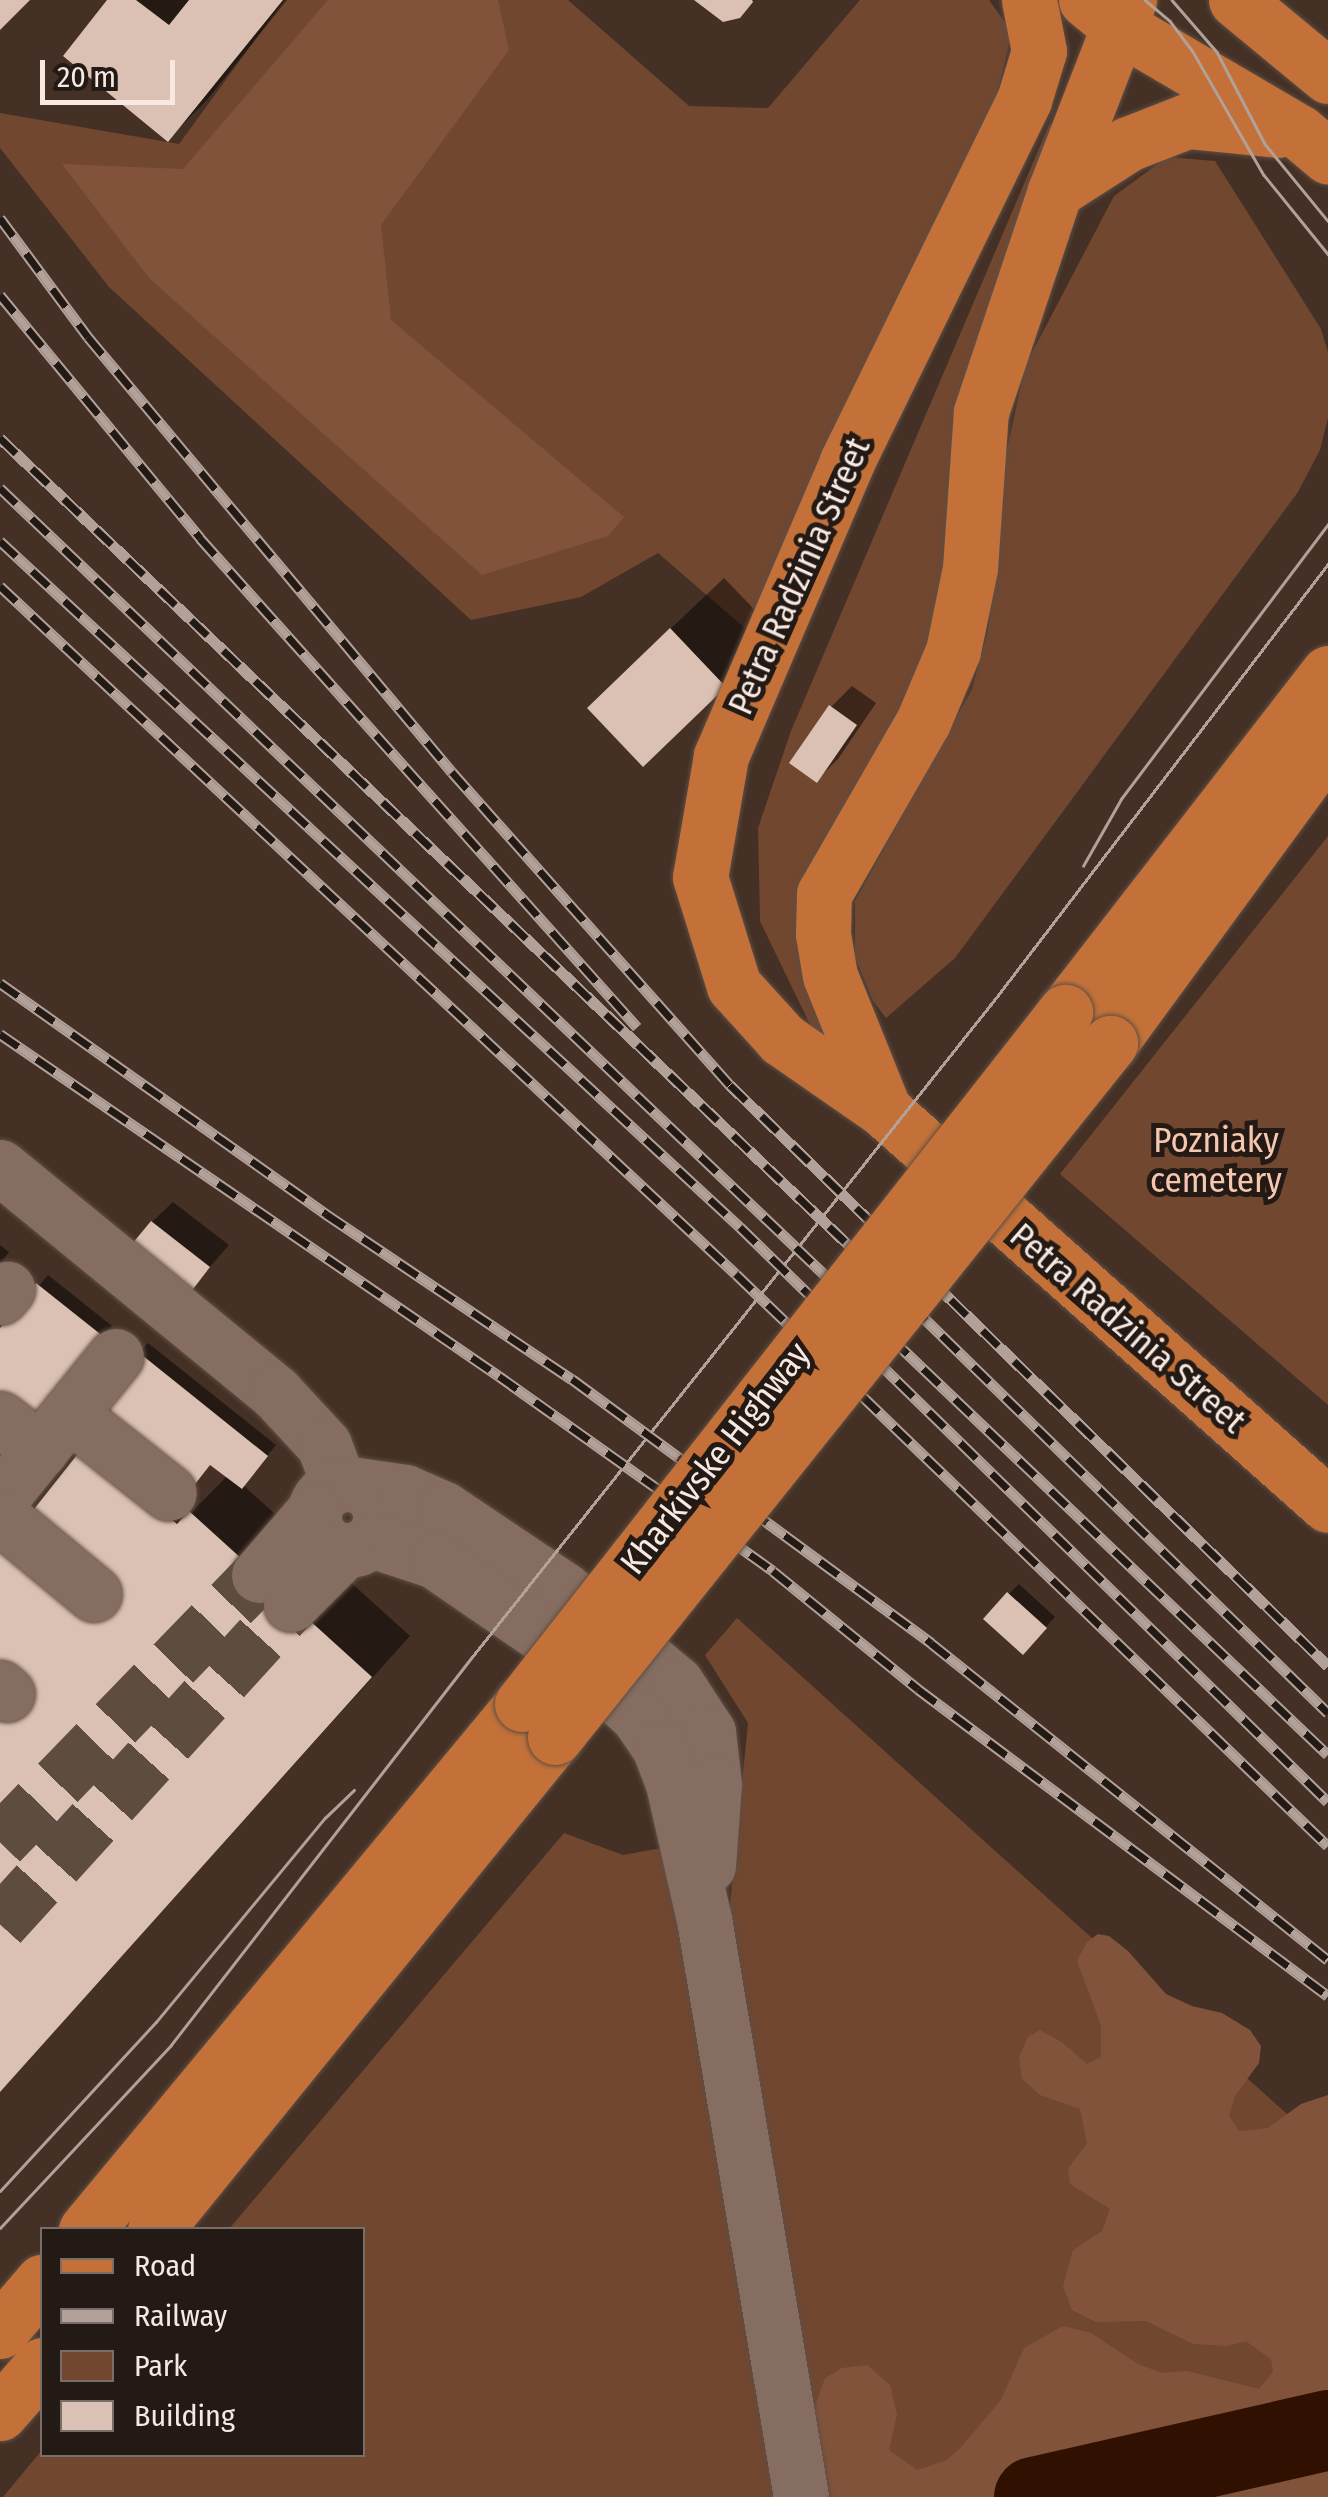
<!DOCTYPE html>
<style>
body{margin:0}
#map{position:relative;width:1328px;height:2497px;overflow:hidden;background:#443025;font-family:"Fira Sans Condensed",sans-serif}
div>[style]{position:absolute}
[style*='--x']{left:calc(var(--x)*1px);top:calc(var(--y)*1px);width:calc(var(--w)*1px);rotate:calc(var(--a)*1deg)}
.green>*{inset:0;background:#714730}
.forest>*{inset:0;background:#82533b}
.shadow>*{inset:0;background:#0007}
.river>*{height:80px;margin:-40px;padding:0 40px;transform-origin:40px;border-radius:40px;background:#301101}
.building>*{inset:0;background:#dbc1b3}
.minor-tunnel>*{height:55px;margin-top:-27.5px;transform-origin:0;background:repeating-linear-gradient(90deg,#5f4c41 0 55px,transparent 0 83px)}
.roads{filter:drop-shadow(0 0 2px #5f4e44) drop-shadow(0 0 2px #5f4e44)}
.minor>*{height:55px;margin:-27.5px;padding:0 27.5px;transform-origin:27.5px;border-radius:27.5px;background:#856d61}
.minor>.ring{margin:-27.5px;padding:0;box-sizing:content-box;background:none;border:55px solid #856d61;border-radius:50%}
.major>*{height:55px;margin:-27.5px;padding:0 27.5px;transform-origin:27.5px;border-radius:27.5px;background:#c37139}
.tram>*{height:2.5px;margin:-1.25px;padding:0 1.25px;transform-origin:1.25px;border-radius:1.25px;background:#b1a198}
.rail>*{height:11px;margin-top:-5.5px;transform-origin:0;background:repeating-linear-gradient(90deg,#241a15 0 22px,#b1a198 0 44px);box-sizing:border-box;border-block:2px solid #b1a198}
.bridges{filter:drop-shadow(0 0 2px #5f4e44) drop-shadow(0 0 2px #5f4e44)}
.major-bridge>*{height:55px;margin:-27.5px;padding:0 27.5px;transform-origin:27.5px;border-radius:27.5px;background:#c37139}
span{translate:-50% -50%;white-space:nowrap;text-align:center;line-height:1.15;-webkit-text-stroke:10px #241a15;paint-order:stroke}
.street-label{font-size:35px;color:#f7e9e2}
.park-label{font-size:35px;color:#f5c7af}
.legend{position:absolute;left:40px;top:2227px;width:325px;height:230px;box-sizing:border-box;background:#241a15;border:2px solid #786d67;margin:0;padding:12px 18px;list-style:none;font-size:30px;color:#f7e9e2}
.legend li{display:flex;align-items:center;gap:20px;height:50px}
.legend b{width:50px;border:2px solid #786d67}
.scale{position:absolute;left:40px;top:60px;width:135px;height:45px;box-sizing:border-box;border:5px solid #f7e9e2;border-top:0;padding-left:12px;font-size:30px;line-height:35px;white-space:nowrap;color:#f7e9e2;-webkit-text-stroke:8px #241a15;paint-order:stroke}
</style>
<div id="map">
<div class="green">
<div style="clip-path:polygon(284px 0,568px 0,689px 106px,768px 108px,860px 0,989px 0,1012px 32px,994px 107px,761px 642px,658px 553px,581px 597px,471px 620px,109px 287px,0 148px,0 113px,179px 144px)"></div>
<div style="clip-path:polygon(1050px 123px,1069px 131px,955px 603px,863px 795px,831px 1033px,817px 1039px,760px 921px,758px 828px,791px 731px)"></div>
<div style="clip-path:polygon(1167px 157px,1215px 161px,1321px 329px,1328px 352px,1328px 418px,1320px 450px,1298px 492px,955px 958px,886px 1018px,873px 1001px,855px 957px,855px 901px,972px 689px,988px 631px,999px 487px,1025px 366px,1114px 196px)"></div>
<div style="clip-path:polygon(1328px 836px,1328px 1405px,1060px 1174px)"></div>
<div style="clip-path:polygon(737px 1618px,1328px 2151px,1328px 2410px,964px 2497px,818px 2497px,765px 2211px,730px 1905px,748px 1723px,705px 1655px)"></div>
<div style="clip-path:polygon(564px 1833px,623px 1855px,667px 1847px,778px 2497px,3px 2497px,42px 2450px,42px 2454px,362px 2454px,362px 2230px,229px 2229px)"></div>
</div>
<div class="forest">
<div style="clip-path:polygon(328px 0,498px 0,509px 50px,381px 225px,391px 320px,624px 517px,608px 536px,482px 575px,149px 278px,62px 164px,183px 169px)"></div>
<div style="clip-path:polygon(1098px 1934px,1109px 1936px,1128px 1951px,1166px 1994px,1192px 2006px,1222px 2013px,1250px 2030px,1261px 2046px,1259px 2063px,1235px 2096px,1229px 2116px,1239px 2131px,1268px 2128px,1301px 2104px,1328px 2095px,1328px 2497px,830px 2497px,813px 2412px,825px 2378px,842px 2368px,867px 2365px,890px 2385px,897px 2414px,889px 2450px,917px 2470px,947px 2460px,961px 2447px,1001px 2400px,1024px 2348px,1063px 2326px,1091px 2333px,1138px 2364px,1162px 2373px,1187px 2371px,1259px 2389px,1273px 2372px,1271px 2359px,1246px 2341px,1227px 2346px,1193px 2344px,1146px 2321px,1096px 2322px,1072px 2310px,1063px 2286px,1073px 2250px,1102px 2231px,1110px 2209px,1070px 2184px,1068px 2169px,1087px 2143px,1080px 2109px,1040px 2095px,1022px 2079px,1019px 2057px,1028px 2037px,1040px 2030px,1063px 2043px,1087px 2064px,1101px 2057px,1101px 2025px,1077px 1961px,1087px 1942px)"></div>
</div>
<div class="shadow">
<div style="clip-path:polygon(110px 0,287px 0,207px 100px,168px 139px)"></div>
<div style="clip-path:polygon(724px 578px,777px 633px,725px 685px,642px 656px)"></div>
<div style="clip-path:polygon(852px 686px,876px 703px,838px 759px,817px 780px,831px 707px)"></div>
<div style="clip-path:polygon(173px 1202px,229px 1245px,187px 1293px,152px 1222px)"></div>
<div style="clip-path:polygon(0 1245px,9px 1252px,0 1264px)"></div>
<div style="clip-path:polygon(48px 1275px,112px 1326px,46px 1409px,0 1390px,0 1332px)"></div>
<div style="clip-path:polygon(148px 1343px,276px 1445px,243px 1485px,410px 1636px,0 2090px,0 1556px,96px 1438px,188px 1516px,228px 1475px,211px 1462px,139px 1353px)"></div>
<div style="clip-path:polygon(1019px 1584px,1055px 1617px,1032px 1642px,1009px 1594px)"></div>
</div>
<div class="river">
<div style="--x:1034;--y:2497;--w:302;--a:-12.8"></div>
</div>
<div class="building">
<div style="clip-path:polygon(0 0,30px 0,0 30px)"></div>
<div style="clip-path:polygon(107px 0,136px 0,169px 25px,189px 0,283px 0,168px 142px,63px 56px)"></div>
<div style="clip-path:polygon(694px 0,752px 0,753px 2px,740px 18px,723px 22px)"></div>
<div style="clip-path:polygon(670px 628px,726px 687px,643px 767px,587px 708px)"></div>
<div style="clip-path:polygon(829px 705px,857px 725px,817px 783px,789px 763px)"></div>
<div style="clip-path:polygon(151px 1221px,210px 1267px,187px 1297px,127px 1250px)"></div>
<div style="clip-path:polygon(36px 1283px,104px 1337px,36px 1422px,0 1393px,0 1328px)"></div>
<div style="clip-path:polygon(137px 1351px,268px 1456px,242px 1489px,210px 1465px,192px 1488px,92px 1408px)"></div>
<div style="clip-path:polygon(84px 1446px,177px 1524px,189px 1511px,372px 1677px,0 2092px,0 1552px)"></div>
<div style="clip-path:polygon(1007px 1592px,1047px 1628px,1023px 1655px,983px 1619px)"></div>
</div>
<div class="minor-tunnel">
<div style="--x:0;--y:1842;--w:372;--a:-45.9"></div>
<div style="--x:0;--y:1924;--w:433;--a:-47.7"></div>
</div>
<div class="roads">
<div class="minor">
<div style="--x:0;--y:1167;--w:355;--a:39.3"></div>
<div style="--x:275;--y:1392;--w:72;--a:47.2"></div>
<div style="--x:324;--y:1445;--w:43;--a:69.4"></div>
<div style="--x:0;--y:1297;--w:11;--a:-49"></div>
<div style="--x:69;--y:1414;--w:127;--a:38.3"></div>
<div style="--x:0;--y:1419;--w:51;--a:37.8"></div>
<div class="ring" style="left:314px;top:1484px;width:11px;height:11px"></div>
<div style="--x:357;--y:1485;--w:49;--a:8.3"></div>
<div style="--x:405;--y:1492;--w:43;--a:23.6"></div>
<div style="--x:444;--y:1509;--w:143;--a:33.9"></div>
<div style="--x:563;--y:1589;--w:147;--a:39.8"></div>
<div style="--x:676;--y:1683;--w:59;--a:56.9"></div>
<div style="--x:708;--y:1732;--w:52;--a:83.4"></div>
<div style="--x:714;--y:1784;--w:82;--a:94.2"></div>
<div style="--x:0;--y:1499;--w:184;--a:-51"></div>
<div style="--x:0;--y:1516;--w:122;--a:39.7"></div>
<div style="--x:371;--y:1540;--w:67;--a:18.2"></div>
<div style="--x:435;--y:1561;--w:168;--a:34.5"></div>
<div style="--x:573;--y:1656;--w:88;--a:42.7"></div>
<div style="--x:638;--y:1716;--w:37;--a:56"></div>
<div style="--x:659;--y:1747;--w:40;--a:69"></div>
<div style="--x:673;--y:1784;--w:139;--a:77.1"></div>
<div style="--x:704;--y:1919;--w:586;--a:80.47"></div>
<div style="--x:259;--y:1575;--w:84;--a:-49.3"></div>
<div style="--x:291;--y:1604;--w:76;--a:-45"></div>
<div style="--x:0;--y:1688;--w:9;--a:41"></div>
</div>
<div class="major">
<div style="--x:1029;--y:0;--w:52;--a:78.9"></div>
<div style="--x:1039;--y:51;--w:51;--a:107"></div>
<div style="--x:1024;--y:100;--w:403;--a:116.1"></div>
<div style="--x:847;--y:462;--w:320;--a:113.2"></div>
<div style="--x:721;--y:756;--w:123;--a:99.8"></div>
<div style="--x:700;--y:877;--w:114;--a:72.7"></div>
<div style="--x:734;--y:986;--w:72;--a:47.8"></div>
<div style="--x:782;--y:1039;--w:124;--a:34.8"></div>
<div style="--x:884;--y:1110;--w:594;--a:41.66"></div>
<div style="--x:1086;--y:0;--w:41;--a:39.1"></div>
<div style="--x:1118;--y:26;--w:210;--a:30.4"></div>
<div style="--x:1299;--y:132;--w:38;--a:40"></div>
<div style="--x:1236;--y:0;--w:119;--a:39.6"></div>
<div style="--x:1055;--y:191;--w:87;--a:-32.8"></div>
<div style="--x:1128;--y:144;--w:63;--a:-21.3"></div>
<div style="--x:1187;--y:121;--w:91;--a:5.6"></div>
<div style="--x:1065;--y:1012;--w:429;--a:-52.2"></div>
<div style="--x:1110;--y:1043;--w:369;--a:-53.8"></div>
<div style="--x:884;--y:1110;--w:144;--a:-111.9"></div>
<div style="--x:830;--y:976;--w:43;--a:-99.5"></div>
<div style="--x:823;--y:934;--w:40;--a:-88.6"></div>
<div style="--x:824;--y:894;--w:198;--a:-60.1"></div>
<div style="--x:923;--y:722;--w:77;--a:-67.1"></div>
<div style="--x:953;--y:651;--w:85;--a:-78.4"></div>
<div style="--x:970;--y:568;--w:156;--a:-86"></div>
<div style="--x:981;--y:412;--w:233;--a:-71.5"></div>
<div style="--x:1055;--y:191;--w:205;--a:-68.8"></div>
<div style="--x:86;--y:2230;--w:683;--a:-50.34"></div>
<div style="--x:155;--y:2230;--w:635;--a:-50.95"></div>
<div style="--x:0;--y:2331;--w:65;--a:-49.4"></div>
<div style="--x:0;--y:2413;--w:64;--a:-48.8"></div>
</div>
</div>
<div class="tram">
<div style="--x:1145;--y:0;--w:33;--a:40"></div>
<div style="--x:1170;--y:21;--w:36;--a:53"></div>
<div style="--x:1192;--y:50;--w:144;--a:60.1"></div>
<div style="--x:1264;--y:175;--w:102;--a:51"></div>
<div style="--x:1172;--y:0;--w:69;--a:49.1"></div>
<div style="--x:1217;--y:52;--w:104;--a:62.4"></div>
<div style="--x:1265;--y:144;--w:99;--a:50.7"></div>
<div style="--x:1083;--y:866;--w:77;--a:-60.4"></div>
<div style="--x:1121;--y:799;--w:344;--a:-53"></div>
<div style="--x:0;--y:2191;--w:230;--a:-47.3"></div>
<div style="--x:156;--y:2022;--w:265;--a:-50.4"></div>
<div style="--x:325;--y:1818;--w:40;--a:-44"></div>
<div style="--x:0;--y:2228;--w:250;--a:-46.9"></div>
<div style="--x:171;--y:2045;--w:491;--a:-52.2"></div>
<div style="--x:472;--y:1657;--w:841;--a:-51.52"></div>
<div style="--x:995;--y:999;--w:548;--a:-52.57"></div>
</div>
<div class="rail">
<div style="--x:0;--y:218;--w:148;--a:53.5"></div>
<div style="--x:88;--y:337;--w:567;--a:50.08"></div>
<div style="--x:452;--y:772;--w:419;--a:48.4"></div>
<div style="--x:730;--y:1085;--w:834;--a:44.17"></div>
<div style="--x:0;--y:295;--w:315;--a:50.5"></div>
<div style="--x:200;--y:538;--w:656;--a:48.21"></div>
<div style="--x:0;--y:438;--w:1213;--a:43.56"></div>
<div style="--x:879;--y:1274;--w:628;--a:44.35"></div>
<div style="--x:0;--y:488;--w:1835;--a:43.65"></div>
<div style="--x:0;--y:541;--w:1009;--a:42.83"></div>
<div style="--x:740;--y:1227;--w:822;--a:44.36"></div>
<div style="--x:0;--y:586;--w:1007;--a:43.07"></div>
<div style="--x:736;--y:1274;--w:823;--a:44.02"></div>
<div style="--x:0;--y:983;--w:400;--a:35.3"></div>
<div style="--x:326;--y:1214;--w:296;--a:33.9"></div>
<div style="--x:572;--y:1379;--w:446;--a:36.3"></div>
<div style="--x:931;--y:1643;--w:508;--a:38.61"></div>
<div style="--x:0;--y:1034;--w:605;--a:34.43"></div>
<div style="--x:499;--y:1376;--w:336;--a:35.4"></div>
<div style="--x:773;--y:1571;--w:187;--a:39.1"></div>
<div style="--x:918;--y:1689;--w:512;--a:36.83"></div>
</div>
<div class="bridges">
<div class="major-bridge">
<div style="--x:522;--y:1704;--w:880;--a:-51.88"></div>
<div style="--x:555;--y:1737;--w:889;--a:-51.35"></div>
</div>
</div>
<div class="street-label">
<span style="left:799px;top:576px;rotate:-66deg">Petra Radzinia Street</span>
<span style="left:1128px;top:1328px;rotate:41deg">Petra Radzinia Street</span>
<span style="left:715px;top:1458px;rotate:-52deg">Kharkivske Highway</span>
</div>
<div class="park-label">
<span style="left:1216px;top:1160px">Pozniaky<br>cemetery</span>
</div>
<ul class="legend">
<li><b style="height:12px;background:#c37139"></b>Road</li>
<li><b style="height:12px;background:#b1a198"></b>Railway</li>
<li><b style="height:28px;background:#714730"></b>Park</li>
<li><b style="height:28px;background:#dbc1b3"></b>Building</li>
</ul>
<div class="scale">20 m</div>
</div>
